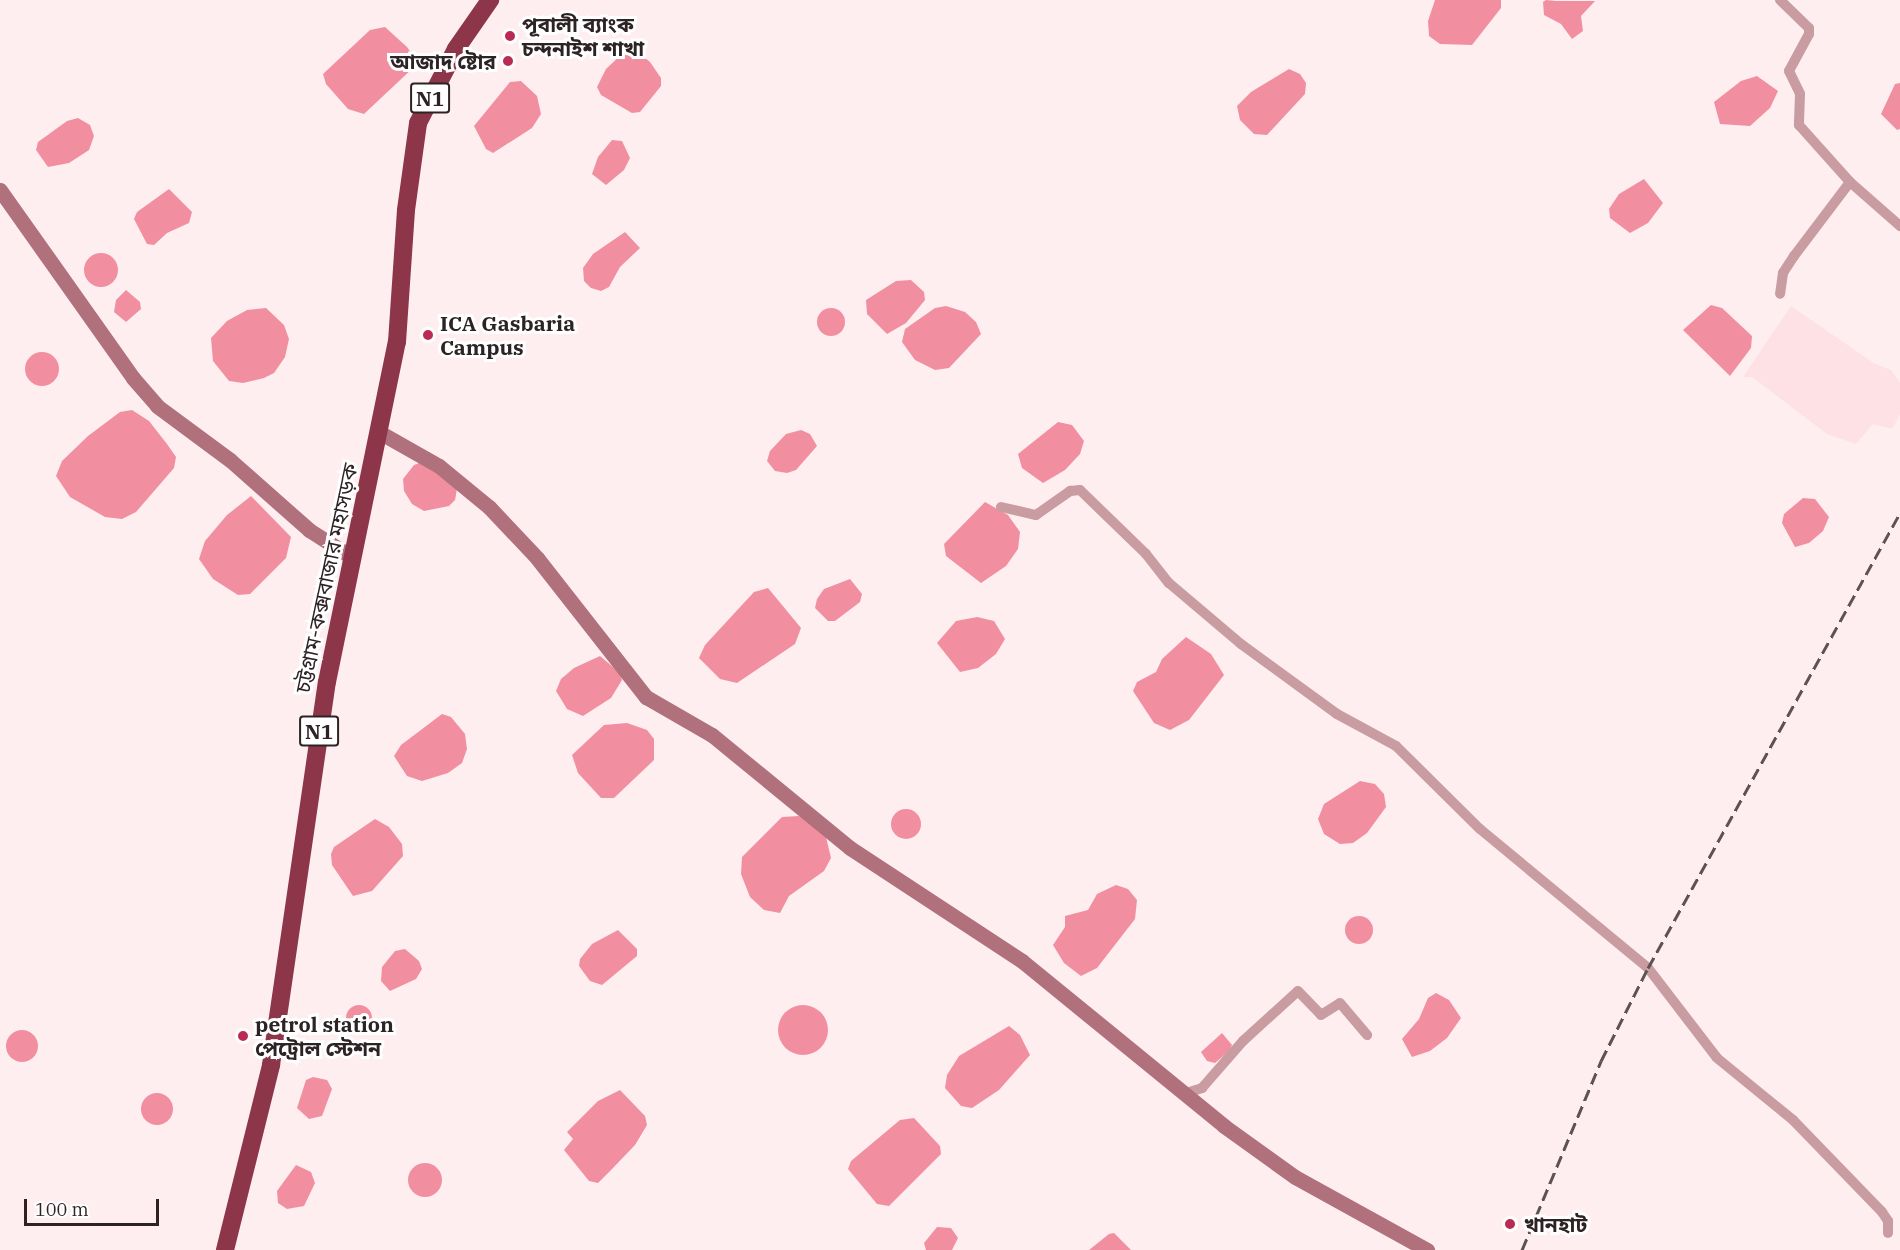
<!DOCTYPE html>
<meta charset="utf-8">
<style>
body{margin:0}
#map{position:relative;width:1900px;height:1250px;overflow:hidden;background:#feeef0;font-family:"IBM Plex Serif","Noto Sans Bengali",serif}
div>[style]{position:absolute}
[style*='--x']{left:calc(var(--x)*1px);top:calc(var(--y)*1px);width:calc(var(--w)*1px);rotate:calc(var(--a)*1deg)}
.built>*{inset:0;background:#fde1e4}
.water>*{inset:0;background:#f18fa0}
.round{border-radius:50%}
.street>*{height:10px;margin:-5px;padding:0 5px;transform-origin:5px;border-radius:5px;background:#c99ca2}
.secondary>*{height:15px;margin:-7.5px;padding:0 7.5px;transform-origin:7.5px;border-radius:7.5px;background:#b1717c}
.highway>*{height:18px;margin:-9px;padding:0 9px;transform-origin:9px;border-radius:9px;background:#8d3549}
.rail>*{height:3px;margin-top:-1.5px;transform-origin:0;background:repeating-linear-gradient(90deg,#5c5153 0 12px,transparent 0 18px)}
.dots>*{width:16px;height:16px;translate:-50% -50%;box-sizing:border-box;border:3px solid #fff;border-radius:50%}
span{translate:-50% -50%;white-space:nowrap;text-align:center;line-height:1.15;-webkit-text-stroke:6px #fff;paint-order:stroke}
.shield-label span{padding:2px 4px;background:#fff;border:2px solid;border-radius:4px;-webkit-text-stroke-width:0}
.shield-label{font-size:20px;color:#2d2325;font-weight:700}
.poi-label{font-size:21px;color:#2d2325;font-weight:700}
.left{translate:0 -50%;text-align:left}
.right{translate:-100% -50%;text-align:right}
.street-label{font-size:21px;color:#2d2325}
.scale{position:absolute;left:24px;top:1199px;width:135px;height:27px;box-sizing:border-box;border:3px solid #2d2325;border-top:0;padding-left:8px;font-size:18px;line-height:21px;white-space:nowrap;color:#2d2325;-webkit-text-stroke:4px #fff;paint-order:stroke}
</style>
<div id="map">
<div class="built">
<div style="clip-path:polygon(1791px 306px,1875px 364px,1891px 370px,1900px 383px,1900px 414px,1892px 429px,1873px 424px,1856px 444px,1827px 434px,1752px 377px,1743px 377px)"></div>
</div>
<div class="water">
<div style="clip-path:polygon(1435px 0,1501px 0,1501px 8px,1472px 45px,1440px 44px,1429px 36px,1428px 21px)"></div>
<div style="clip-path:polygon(1546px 0,1556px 1px,1595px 1px,1581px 16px,1583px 31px,1572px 39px,1561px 24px,1544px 15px,1543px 2px)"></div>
<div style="clip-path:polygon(385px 27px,407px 47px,414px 57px,414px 67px,364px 114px,348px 109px,326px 84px,323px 74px,370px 30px)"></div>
<div style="clip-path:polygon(634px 49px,650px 62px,661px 78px,661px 86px,640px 112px,632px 113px,601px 95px,597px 87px,606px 69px,624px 52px)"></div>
<div style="clip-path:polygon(1289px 69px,1300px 74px,1306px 83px,1305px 94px,1267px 135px,1254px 134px,1240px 120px,1237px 106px,1251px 92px)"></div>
<div style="clip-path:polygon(1757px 76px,1778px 91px,1770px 108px,1750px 126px,1720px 124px,1714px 102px,1741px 81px)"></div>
<div style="clip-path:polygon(521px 81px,537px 96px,541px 114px,532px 128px,493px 153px,486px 149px,474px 126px,510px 82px)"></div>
<div style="clip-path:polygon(1900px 83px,1900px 129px,1897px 130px,1881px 114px,1895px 84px)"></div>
<div style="clip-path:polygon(78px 118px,90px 125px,94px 136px,89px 150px,69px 163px,48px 167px,36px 150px,38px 142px,67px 121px)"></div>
<div style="clip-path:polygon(612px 140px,622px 141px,630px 158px,624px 170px,606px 185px,592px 174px,598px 157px)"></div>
<div style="clip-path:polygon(1644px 179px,1663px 203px,1648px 223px,1630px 233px,1610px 218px,1609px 209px,1619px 194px)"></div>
<div style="clip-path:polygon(169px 189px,192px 212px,189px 223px,167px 233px,154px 245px,147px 244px,134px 219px,137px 212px)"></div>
<div style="clip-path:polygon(625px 232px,640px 248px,620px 267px,609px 287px,601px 291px,591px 288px,584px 281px,583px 268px,593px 254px)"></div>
<div class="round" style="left:84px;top:253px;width:34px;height:34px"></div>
<div style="clip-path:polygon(911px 280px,924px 292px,925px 300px,906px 323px,887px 334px,867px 314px,866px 300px,896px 281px)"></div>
<div style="clip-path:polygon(126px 290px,140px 302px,141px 309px,126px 322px,114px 312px,116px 300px)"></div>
<div style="clip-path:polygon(1711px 305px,1722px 308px,1752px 336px,1751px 348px,1730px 376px,1683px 330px)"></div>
<div style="clip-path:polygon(946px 306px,965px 312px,976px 322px,981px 334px,949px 368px,935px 370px,915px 360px,902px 342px,905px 329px,935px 308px)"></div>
<div class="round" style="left:817px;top:308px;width:28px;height:28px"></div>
<div style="clip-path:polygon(266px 308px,284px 325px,289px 339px,285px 357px,274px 373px,264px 378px,243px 383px,229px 381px,213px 361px,211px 338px,227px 321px,247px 310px)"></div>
<div class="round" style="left:25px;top:352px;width:34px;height:34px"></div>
<div style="clip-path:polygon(132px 410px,149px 421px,167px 444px,176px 457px,174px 468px,136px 512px,122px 519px,105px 517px,70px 497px,56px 476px,62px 461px,88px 436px,120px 412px)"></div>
<div style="clip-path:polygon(1058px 422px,1072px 425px,1084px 441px,1080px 454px,1065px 470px,1043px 483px,1022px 468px,1018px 454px)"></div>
<div style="clip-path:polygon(801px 430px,810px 434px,817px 446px,796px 470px,787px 473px,775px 471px,767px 461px,770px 451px,786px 434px)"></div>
<div style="clip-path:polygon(422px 462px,457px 489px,455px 500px,449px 506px,424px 511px,412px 504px,404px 491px,403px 479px,414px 465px)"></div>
<div style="clip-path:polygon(251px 496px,291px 537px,286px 558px,250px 594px,238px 595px,213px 579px,199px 559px,205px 541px,227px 515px)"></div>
<div style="clip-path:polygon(1803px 498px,1815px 499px,1829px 517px,1823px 531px,1809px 543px,1795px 547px,1782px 523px,1784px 514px)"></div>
<div style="clip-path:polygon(985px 502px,1008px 515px,1020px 532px,1018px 549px,1006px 566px,981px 583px,946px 556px,944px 544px)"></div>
<div style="clip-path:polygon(850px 579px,862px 594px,860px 602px,835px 621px,828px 621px,815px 608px,817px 599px,824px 589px)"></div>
<div style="clip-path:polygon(768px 588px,801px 628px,795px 644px,737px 683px,720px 679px,699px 658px,705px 645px,754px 592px)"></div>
<div style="clip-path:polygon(977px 617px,994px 621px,1005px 639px,996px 654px,978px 668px,960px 672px,937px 643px,956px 621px)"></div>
<div style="clip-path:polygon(1186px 637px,1211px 654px,1224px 675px,1189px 720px,1170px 730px,1154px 723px,1133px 691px,1137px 682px,1156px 672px,1162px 659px)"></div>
<div style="clip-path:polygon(600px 656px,620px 673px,622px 680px,611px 698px,583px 716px,567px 709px,556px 691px,561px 679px,574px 668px)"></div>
<div style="clip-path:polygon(442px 714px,451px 717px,465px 734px,467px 749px,462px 763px,448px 773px,422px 781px,407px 776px,394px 756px,401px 745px)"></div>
<div style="clip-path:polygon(627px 723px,647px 730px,654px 739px,654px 760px,614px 798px,601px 798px,578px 773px,572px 755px,604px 725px)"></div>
<div style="clip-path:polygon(1360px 781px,1375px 784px,1384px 794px,1386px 807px,1367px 833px,1353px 843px,1340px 844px,1324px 834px,1318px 819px,1324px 804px)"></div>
<div class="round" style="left:891px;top:809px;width:30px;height:30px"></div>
<div style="clip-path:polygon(799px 816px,814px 824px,826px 837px,831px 858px,824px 871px,789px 896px,780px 913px,764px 910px,750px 897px,741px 874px,742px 857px,782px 817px)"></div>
<div style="clip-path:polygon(375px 819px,389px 827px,402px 844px,403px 856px,372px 891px,353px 896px,332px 865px,331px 854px,334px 847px)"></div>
<div style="clip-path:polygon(1116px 885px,1128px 889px,1137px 900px,1135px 919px,1097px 968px,1081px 976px,1064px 963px,1053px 945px,1065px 927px,1065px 916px,1088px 910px,1097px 894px)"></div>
<div class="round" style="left:1345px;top:916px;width:28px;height:28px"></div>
<div style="clip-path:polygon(618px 930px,637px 949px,637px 956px,602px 985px,590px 981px,579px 966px,580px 959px,592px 944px)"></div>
<div style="clip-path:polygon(405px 949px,419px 961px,422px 969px,416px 979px,390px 991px,381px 981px,382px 967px,395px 951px)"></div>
<div style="clip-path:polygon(1436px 993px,1449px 1000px,1461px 1018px,1447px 1038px,1430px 1051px,1412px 1057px,1402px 1039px,1419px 1019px,1428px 998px)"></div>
<div class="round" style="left:346px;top:1005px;width:26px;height:26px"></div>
<div class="round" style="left:778px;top:1005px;width:50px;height:50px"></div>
<div style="clip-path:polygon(1009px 1026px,1020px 1035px,1030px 1055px,999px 1090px,972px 1108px,961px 1106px,945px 1088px,947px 1075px,959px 1056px)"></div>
<div class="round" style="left:6px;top:1030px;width:32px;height:32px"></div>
<div style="clip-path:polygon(1222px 1033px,1232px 1045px,1229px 1051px,1215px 1063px,1207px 1061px,1201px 1052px)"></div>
<div style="clip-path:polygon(313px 1077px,327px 1080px,332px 1089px,322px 1116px,309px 1119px,297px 1108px,306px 1080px)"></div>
<div style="clip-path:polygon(620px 1090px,645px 1116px,647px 1125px,635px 1145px,613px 1168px,598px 1183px,589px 1181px,564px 1150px,573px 1139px,567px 1132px,598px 1101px)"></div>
<div class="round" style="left:141px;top:1093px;width:32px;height:32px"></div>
<div style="clip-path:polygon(914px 1118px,940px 1146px,941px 1154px,889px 1206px,877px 1204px,848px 1169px,851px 1161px,900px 1120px)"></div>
<div class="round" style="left:408px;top:1163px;width:34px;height:34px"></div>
<div style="clip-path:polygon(296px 1165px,311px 1172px,315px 1183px,304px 1206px,287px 1209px,278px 1203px,277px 1191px)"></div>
<div style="clip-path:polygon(937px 1227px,951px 1228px,958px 1238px,952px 1250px,926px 1250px,924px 1243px)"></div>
<div style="clip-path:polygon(1114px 1233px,1131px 1250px,1089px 1250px,1109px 1234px)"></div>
</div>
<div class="street">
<div style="--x:1780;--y:0;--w:40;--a:44"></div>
<div style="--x:1809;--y:28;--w:6;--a:90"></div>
<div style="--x:1809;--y:34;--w:42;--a:118.4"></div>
<div style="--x:1789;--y:71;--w:25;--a:64"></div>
<div style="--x:1800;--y:94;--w:31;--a:92"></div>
<div style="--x:1799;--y:125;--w:76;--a:48.2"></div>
<div style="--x:1850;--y:182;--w:93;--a:127.1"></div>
<div style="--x:1794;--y:256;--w:20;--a:123"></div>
<div style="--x:1783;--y:273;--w:21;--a:98"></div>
<div style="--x:1850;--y:182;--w:67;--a:41.3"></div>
<div style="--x:1001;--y:507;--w:36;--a:13"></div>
<div style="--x:1036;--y:515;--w:42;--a:-35.2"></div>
<div style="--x:1070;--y:491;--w:10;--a:-6"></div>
<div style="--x:1080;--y:490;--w:92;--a:44.1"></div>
<div style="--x:1146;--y:554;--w:37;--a:52"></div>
<div style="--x:1169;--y:583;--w:94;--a:40.3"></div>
<div style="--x:1241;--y:644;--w:119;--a:36.1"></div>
<div style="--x:1337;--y:714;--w:67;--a:28.5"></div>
<div style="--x:1396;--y:746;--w:118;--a:44.7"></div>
<div style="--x:1480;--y:829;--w:218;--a:39.6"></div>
<div style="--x:1648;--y:968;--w:113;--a:52.5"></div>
<div style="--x:1717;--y:1058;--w:98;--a:39.2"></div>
<div style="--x:1793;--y:1120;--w:128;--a:45.9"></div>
<div style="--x:1882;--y:1212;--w:11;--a:56"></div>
<div style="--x:1888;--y:1221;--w:12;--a:90"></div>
<div style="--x:1186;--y:1093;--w:17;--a:-17"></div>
<div style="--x:1202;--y:1088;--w:62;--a:-48.9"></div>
<div style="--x:1243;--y:1041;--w:74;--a:-42.3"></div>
<div style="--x:1298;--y:991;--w:33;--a:46"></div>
<div style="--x:1321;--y:1015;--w:22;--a:-32"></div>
<div style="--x:1340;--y:1003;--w:42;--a:49.8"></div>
</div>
<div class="secondary">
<div style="--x:0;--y:190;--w:230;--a:54.7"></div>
<div style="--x:133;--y:378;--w:37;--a:49"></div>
<div style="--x:157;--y:406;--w:91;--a:36.5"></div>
<div style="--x:230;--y:460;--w:106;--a:41.5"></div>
<div style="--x:309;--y:530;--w:52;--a:32.5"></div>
<div style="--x:379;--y:432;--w:69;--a:29.5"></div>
<div style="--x:439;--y:466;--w:65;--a:39.4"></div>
<div style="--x:489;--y:507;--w:70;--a:46.7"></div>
<div style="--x:537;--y:558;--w:177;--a:51.9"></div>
<div style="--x:646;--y:697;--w:76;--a:29.9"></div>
<div style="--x:712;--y:735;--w:178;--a:39.3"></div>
<div style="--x:850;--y:848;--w:206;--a:33.3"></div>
<div style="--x:1022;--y:961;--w:261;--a:39.2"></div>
<div style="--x:1224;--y:1126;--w:87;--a:35.7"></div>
<div style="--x:1295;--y:1177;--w:151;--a:28.9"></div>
</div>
<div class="highway">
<div style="--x:225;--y:1250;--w:191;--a:-76"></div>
<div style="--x:271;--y:1065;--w:387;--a:-81.7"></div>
<div style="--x:327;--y:682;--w:347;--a:-78.4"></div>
<div style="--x:397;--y:342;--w:132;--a:-86.1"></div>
<div style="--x:406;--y:210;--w:88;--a:-82.1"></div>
<div style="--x:418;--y:123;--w:83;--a:-62.8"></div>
<div style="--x:456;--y:49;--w:60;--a:-55.2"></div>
</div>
<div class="rail">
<div style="--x:1522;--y:1250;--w:205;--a:-67.3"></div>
<div style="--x:1601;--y:1061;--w:104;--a:-63.2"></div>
<div style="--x:1648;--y:968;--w:520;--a:-61.02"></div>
</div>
<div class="dots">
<div style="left:510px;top:36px;background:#ba2a54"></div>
<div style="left:508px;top:61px;background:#ba2a54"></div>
<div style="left:428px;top:335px;background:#ba2a54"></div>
<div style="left:243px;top:1036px;background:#ba2a54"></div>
<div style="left:1510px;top:1224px;background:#ba2a54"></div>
</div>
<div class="shield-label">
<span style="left:430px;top:98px">N1</span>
<span style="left:319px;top:731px">N1</span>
</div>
<div class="poi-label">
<span class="left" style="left:522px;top:36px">পূবালী ব্যাংক<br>চন্দনাইশ শাখা</span>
<span class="right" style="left:496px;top:61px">আজাদ ষ্টোর</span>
<span class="left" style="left:440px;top:335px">ICA Gasbaria<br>Campus</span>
<span class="left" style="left:255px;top:1036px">petrol station<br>পেট্রোল স্টেশন</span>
<span class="left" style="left:1524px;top:1224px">খানহাট</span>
</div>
<div class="street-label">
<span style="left:326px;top:578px;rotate:-78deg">চট্টগ্রাম-কক্সবাজার মহাসড়ক</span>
</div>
<div class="scale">100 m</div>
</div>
